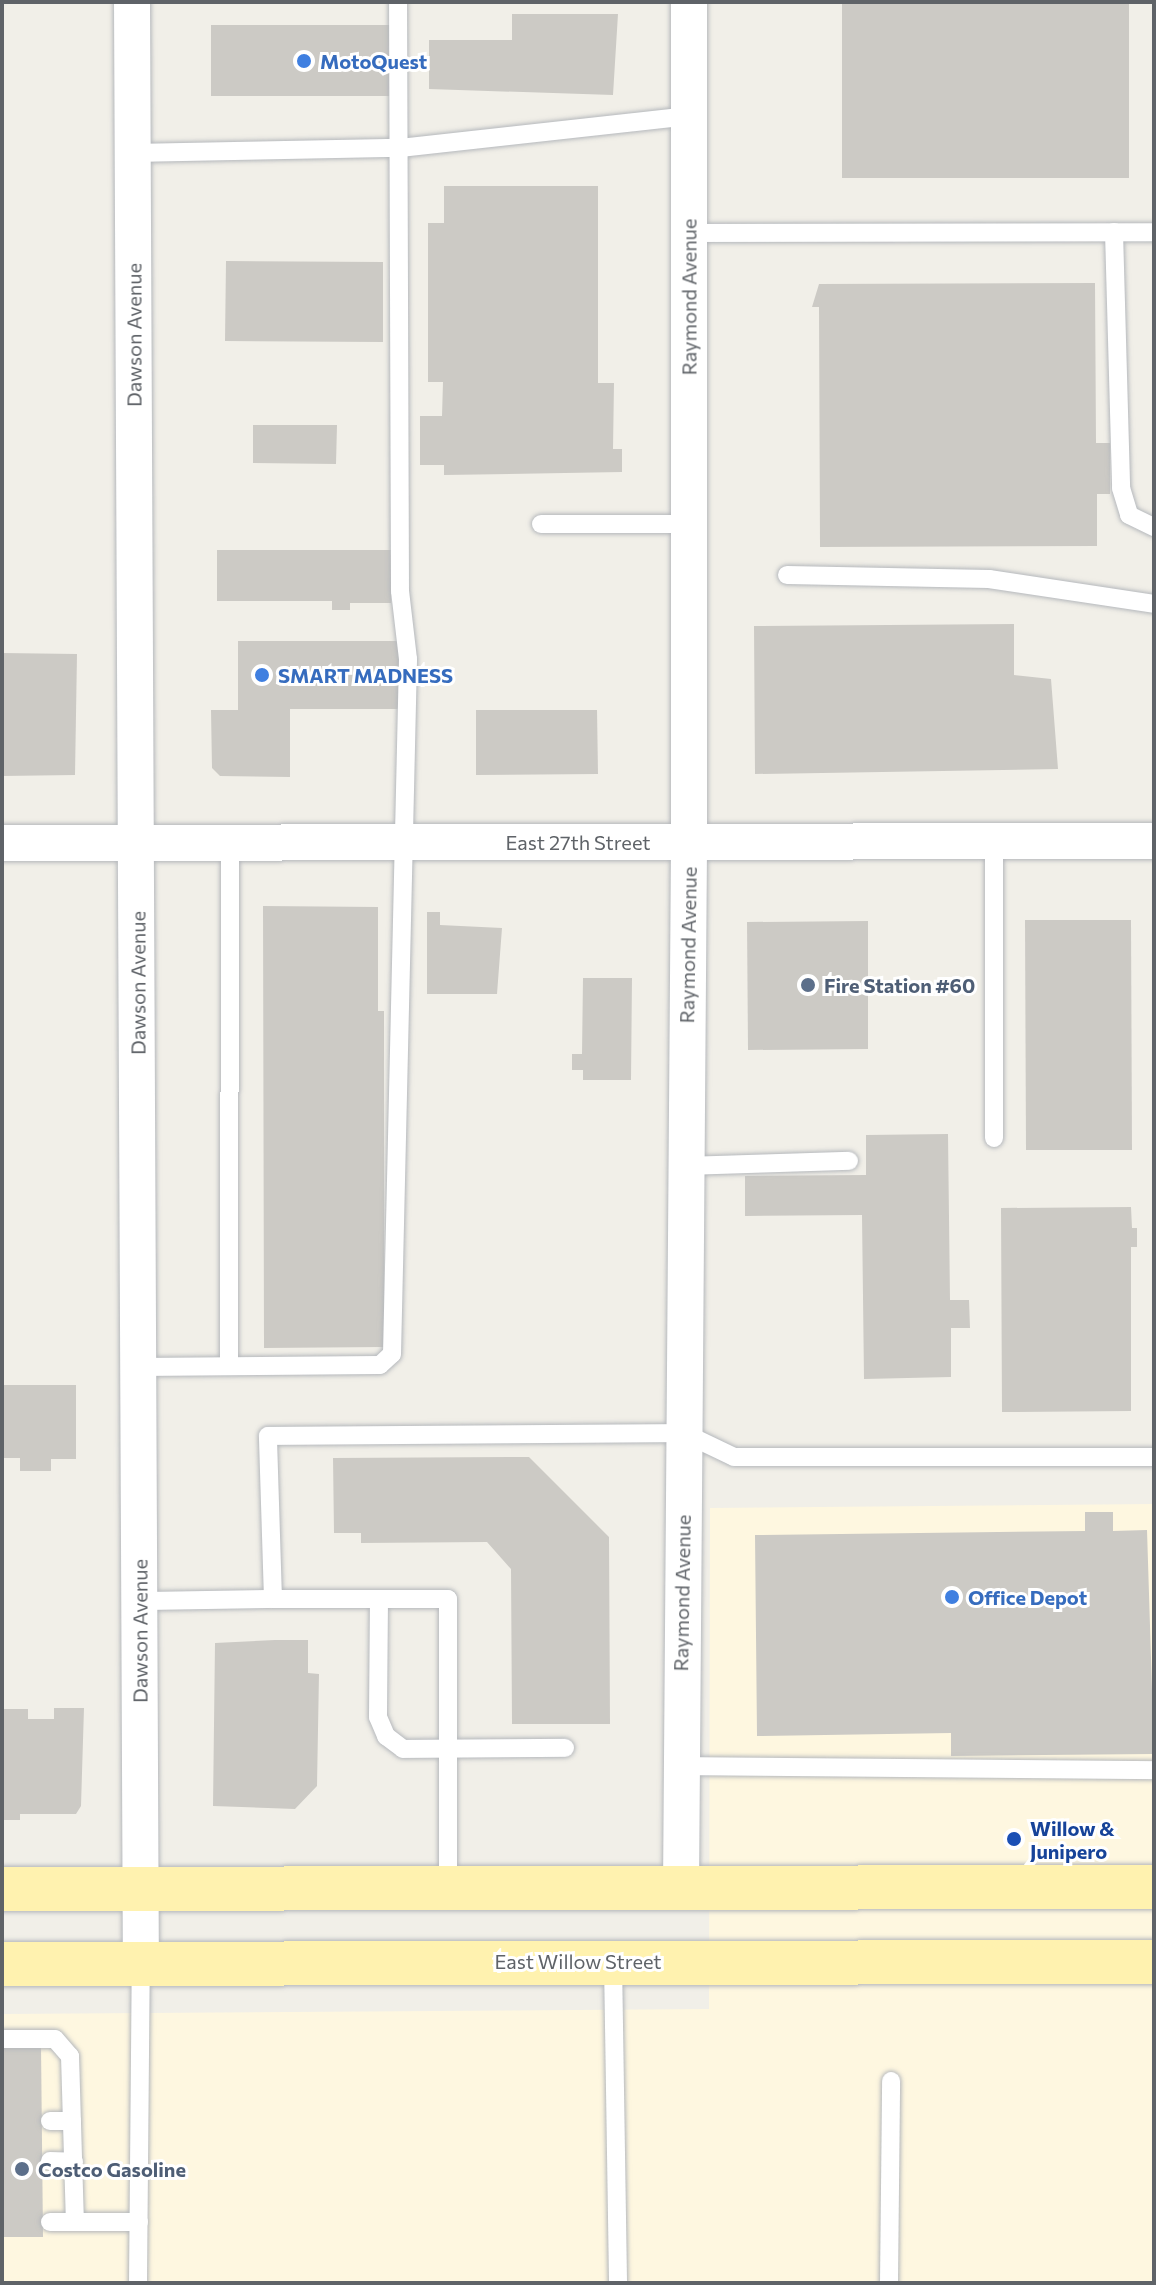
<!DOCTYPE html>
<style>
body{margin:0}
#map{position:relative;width:1156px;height:2285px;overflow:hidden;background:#f1efe8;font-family:Commissioner,sans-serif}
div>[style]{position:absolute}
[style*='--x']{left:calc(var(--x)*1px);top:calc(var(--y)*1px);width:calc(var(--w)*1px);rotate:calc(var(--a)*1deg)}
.commercial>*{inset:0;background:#fef7e0}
.building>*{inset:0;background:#cccac5}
.roads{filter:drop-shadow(0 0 2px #b5b8bc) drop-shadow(0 0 2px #b5b8bc)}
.service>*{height:18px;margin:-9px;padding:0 9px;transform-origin:9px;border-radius:9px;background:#fff}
.minor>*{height:36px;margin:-18px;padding:0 18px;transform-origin:18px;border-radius:18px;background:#fff}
.primary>*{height:44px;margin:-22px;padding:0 22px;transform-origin:22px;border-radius:22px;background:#fff2af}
.dots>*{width:22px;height:22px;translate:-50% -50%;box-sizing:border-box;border:4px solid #fff;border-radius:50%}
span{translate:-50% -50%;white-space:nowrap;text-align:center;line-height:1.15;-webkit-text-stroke:6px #fff;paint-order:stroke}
.shop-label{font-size:20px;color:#366cbe;font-weight:700}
.left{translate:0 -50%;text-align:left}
.street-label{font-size:20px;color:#5f6368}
.service-label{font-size:20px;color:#4e5e75;font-weight:700}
.transit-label{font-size:20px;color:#164399;font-weight:700}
.frame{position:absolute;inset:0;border:4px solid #5f6368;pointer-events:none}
</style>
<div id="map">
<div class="commercial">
<div style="clip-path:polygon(1154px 1504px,1154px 2283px,2px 2283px,2px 2014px,709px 2009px,710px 1508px)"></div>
</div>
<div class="building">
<div style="clip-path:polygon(842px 2px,1129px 2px,1129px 178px,842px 178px)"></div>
<div style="clip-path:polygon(512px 14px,618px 14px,613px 95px,429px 89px,429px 40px,512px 40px)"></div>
<div style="clip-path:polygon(211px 25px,392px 25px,392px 96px,211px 96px)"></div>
<div style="clip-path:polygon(444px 186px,598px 186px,598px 383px,614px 383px,613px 449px,622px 449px,622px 472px,444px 475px,444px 465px,420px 465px,420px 416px,442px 416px,443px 382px,428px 382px,428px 223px,444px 223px)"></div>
<div style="clip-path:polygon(226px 261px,383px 262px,383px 342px,225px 341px)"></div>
<div style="clip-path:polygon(1095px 283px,1096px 443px,1110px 443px,1110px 494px,1097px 494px,1097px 546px,820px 547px,819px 307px,812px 307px,819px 284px)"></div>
<div style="clip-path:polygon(253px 425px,337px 425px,336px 464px,253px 463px)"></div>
<div style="clip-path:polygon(217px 550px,391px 550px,391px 603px,350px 603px,350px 610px,332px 610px,332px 601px,217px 601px)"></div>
<div style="clip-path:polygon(1014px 624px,1014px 675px,1051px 679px,1058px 769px,755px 774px,754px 626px)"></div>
<div style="clip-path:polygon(238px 641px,402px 641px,402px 709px,290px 709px,290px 777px,220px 776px,212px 768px,211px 710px,238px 710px)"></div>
<div style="clip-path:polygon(2px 653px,77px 654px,75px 775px,2px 776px)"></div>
<div style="clip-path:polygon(476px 710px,597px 710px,598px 774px,476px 775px)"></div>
<div style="clip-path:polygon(263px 906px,378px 907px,378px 1011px,384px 1011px,384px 1347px,264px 1348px)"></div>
<div style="clip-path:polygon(427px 912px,440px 912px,440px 925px,502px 928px,497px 994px,427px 994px)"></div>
<div style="clip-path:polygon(1025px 920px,1131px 920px,1132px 1150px,1026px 1150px)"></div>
<div style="clip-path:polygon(868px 921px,868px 1049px,748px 1050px,747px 922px)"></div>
<div style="clip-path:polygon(583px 978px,632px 978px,631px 1080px,583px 1080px,583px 1070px,572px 1070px,572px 1054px,582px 1054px)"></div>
<div style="clip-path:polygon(948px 1134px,950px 1300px,969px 1300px,970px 1328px,951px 1328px,951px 1377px,864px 1379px,862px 1215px,745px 1216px,745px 1176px,866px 1175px,866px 1135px)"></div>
<div style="clip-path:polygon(1131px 1207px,1132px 1228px,1137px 1228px,1137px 1247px,1131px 1247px,1131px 1411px,1002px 1412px,1001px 1208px)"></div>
<div style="clip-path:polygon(2px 1385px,76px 1385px,76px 1459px,51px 1459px,51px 1471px,20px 1471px,20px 1458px,2px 1458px)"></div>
<div style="clip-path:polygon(529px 1457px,609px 1537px,610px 1724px,512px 1724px,511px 1569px,487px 1542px,361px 1543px,361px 1533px,334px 1533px,333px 1458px)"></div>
<div style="clip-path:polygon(1085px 1512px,1113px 1512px,1113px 1531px,1147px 1530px,1154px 1754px,951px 1756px,951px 1733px,757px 1736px,755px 1535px,1085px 1531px)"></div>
<div style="clip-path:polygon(275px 1640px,308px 1640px,308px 1673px,319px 1674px,317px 1786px,295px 1809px,213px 1806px,215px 1643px)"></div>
<div style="clip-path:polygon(54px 1708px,84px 1708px,81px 1806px,76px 1814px,20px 1814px,20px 1820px,2px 1820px,2px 1709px,28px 1709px,28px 1719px,54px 1719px)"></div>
<div style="clip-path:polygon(2px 2046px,41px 2046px,43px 2237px,2px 2237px)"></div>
</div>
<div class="roads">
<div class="service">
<div style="--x:132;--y:153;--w:268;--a:-1.1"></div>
<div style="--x:400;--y:148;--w:291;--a:-6.3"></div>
<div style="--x:1114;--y:232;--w:256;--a:88.4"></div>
<div style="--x:1121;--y:488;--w:28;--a:73"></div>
<div style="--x:1129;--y:515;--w:28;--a:26"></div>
<div style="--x:689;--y:233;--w:465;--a:-0.1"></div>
<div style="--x:541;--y:524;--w:148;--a:0"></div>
<div style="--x:787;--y:575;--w:202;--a:1.1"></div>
<div style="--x:989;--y:579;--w:167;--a:8.6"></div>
<div style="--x:994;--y:842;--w:296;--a:90"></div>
<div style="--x:686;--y:1166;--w:163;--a:-1.8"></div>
<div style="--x:229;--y:1366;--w:523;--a:-89.89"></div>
<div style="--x:139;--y:1367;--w:241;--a:-0.5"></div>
<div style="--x:380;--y:1365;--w:16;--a:-43"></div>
<div style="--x:392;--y:1354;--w:695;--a:-88.68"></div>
<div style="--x:408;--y:659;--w:68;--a:-96.7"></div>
<div style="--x:400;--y:591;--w:589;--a:-90.19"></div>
<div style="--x:379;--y:1599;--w:118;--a:90.5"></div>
<div style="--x:378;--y:1717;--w:21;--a:67"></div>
<div style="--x:386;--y:1736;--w:21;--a:37"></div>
<div style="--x:403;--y:1749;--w:162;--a:-0.4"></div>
<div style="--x:140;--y:1601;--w:133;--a:-0.9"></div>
<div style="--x:681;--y:1766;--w:473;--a:0.5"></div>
<div style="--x:448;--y:1887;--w:288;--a:-90"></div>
<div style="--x:448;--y:1599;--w:175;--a:180"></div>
<div style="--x:273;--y:1599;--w:163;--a:-91.8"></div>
<div style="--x:268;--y:1436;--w:416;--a:-0.4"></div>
<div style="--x:684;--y:1433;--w:55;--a:25.6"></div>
<div style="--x:734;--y:1457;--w:420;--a:0"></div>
<div style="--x:613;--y:1962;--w:321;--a:89.1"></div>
<div style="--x:2;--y:2039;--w:53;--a:0"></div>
<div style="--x:55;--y:2039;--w:23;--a:49"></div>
<div style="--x:70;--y:2056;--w:166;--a:88.3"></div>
<div style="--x:75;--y:2222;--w:64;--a:0"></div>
<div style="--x:50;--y:2121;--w:22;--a:0"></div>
<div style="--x:50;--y:2161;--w:24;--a:2"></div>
<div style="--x:50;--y:2222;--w:25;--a:0"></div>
<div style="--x:138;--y:2283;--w:320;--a:-89.5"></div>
<div style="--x:889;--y:2283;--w:202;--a:-89.4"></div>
</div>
<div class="minor">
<div style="--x:132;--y:2;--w:1961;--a:89.74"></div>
<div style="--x:2;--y:843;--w:1152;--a:-0.1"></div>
<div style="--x:681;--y:1889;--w:1047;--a:-89.56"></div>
<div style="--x:689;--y:842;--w:840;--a:-90"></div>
</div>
<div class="primary">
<div style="--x:2;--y:1889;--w:1152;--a:-0.1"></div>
<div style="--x:2;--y:1964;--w:1152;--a:-0.1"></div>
</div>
</div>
<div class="dots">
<div style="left:304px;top:61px;background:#3f7fe0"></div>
<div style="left:262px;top:675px;background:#3f7fe0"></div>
<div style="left:808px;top:985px;background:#5c6f8a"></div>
<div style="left:952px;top:1597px;background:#3f7fe0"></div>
<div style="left:1014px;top:1839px;background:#1a4fb4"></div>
<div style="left:22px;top:2169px;background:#5c6f8a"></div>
</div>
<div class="shop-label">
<span class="left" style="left:320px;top:61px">MotoQuest</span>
<span class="left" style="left:278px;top:675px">SMART MADNESS</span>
<span class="left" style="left:968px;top:1597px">Office Depot</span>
</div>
<div class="street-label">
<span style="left:689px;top:297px;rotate:-90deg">Raymond Avenue</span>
<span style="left:134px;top:335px;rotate:-90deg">Dawson Avenue</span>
<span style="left:578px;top:842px">East 27th Street</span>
<span style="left:688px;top:945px;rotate:-89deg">Raymond Avenue</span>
<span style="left:138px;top:983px;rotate:-90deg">Dawson Avenue</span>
<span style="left:682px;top:1593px;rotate:-89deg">Raymond Avenue</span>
<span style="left:140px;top:1631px;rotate:-90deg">Dawson Avenue</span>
<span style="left:578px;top:1961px">East Willow Street</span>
</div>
<div class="service-label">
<span class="left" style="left:824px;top:985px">Fire Station #60</span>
<span class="left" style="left:38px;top:2169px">Costco Gasoline</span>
</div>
<div class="transit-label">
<span class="left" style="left:1030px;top:1840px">Willow &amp;<br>Junipero</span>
</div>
<div class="frame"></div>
</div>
